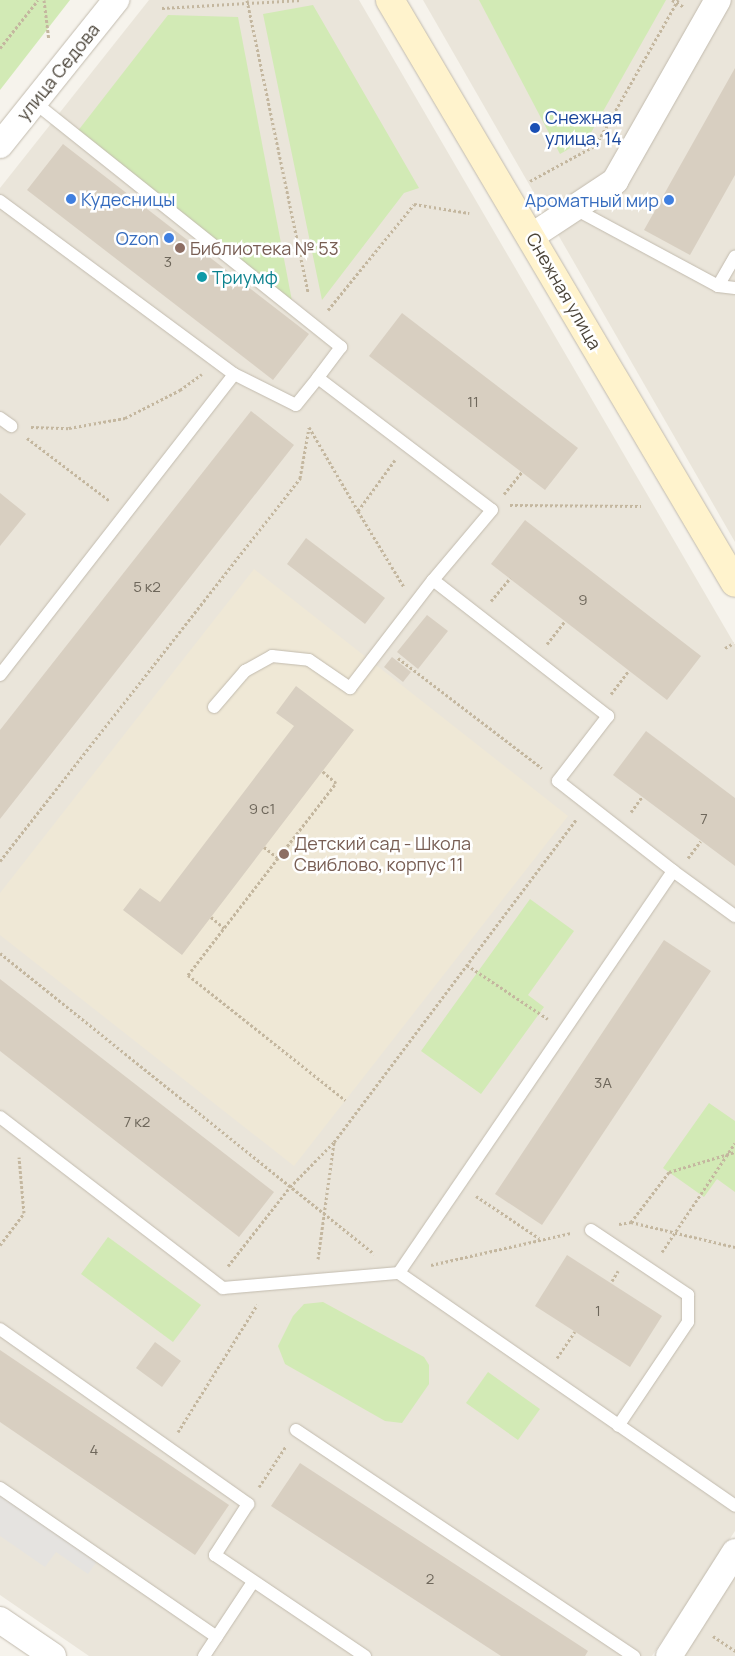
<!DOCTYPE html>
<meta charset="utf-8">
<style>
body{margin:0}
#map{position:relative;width:735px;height:1656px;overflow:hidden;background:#f6f3ec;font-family:Manrope,sans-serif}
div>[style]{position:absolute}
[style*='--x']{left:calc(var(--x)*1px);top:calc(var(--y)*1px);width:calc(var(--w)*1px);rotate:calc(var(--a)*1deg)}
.residential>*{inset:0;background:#eae5da}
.education>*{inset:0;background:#efe8d6}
.green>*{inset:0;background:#d2eab5}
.parking>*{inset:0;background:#e5e3e0}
.building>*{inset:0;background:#d8cfc1}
.path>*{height:3px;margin-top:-1.5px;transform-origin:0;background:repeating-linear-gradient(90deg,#c4b79f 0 2.5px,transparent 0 5px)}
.roads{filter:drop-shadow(0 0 1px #c2bbae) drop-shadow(0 0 1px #c2bbae)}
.lane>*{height:12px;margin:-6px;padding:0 6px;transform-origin:6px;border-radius:6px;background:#fff}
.street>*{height:26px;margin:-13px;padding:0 13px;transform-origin:13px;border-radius:13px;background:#fff}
.secondary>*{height:28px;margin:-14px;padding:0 14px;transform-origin:14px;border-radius:14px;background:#fff3cd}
.dots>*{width:14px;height:14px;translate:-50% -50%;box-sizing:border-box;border:2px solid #fff;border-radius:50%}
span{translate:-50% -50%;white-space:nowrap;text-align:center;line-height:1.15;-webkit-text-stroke:5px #fff;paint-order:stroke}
.number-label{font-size:15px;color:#6e675b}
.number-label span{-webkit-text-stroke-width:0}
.street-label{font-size:18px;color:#4b4439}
.transit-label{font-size:18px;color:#164399}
.left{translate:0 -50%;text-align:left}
.shop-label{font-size:18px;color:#366cbe}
.right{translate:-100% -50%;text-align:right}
.education-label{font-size:18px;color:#785e54}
.culture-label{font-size:18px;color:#0d838f}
</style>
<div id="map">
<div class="residential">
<div style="clip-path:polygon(149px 0,359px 0,735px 645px,735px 1531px,652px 1656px,89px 1656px,0 1595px,0 188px)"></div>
<div style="clip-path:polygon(423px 0,735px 0,735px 542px)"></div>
<div style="clip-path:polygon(735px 1575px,735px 1656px,681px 1656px)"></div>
</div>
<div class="education">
<div style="clip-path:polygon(254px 569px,568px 816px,294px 1166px,0 935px,0 893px)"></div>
</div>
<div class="green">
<div style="clip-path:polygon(0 0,70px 0,0 90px)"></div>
<div style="clip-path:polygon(479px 0,666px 0,588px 138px,560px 154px)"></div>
<div style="clip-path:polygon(313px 5px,419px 188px,404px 193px,322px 300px,263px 14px)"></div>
<div style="clip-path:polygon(168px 15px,238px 17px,292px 301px,77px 132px)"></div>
<div style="clip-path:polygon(530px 899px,574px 931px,528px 995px,544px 1007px,481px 1094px,421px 1051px)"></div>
<div style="clip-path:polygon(709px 1103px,735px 1121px,735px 1192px,717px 1179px,704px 1197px,663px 1168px)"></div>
<div style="clip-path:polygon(108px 1237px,201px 1305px,173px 1342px,81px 1274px)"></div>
<div style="clip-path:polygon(323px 1302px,424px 1357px,429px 1365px,429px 1384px,402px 1423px,385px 1421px,285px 1364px,278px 1346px,293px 1316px,304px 1304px)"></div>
<div style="clip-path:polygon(488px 1372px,540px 1409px,518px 1440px,466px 1403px)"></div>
</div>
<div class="parking">
<div style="clip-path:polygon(0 1488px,100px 1557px,88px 1574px,56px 1552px,45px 1567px,0 1536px)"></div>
</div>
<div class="building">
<div style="clip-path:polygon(735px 68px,735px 175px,690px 255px,644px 230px)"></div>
<div style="clip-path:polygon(63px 144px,309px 334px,273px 380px,27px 190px)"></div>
<div style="clip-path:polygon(402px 313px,578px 448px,545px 490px,369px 356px)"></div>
<div style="clip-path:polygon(251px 411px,294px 445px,0 819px,0 730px)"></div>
<div style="clip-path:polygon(0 493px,26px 514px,0 546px)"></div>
<div style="clip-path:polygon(525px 520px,701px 656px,667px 700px,491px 564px)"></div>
<div style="clip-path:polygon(306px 538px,385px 598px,365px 624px,287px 564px)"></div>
<div style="clip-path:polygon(427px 615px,448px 631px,418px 669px,397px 652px)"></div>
<div style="clip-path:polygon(392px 657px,411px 672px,403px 682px,384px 667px)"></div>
<div style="clip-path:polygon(296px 686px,354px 730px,182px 955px,123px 910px,140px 888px,160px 902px,294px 726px,276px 713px)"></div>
<div style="clip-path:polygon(646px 731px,735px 798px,735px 866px,613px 775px)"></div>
<div style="clip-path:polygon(664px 940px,711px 971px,542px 1225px,495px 1194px)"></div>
<div style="clip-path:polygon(0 979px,274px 1192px,239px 1237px,0 1051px)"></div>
<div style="clip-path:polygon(567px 1255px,662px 1316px,630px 1367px,535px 1306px)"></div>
<div style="clip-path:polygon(155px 1342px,181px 1361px,162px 1387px,136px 1368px)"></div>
<div style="clip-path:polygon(0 1350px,229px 1505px,195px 1555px,0 1422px)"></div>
<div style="clip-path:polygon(300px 1463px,588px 1651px,585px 1656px,501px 1656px,271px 1506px)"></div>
</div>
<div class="path">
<div style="--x:44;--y:0;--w:39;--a:83"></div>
<div style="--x:247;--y:0;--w:299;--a:78.2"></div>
<div style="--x:672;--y:0;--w:14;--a:30"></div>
<div style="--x:162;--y:8;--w:140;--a:-3.3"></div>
<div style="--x:0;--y:48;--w:61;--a:-51.6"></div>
<div style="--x:530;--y:181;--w:75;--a:-28.6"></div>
<div style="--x:596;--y:145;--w:167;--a:-60.5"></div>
<div style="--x:328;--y:310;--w:136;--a:-50.9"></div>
<div style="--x:414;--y:204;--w:56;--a:9.3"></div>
<div style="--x:31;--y:427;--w:38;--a:2"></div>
<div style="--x:69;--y:428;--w:57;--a:-10.1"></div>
<div style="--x:125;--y:418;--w:62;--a:-27"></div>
<div style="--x:180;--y:390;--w:27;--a:-36"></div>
<div style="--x:309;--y:427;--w:97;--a:59.7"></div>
<div style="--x:27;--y:438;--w:104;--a:37.2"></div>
<div style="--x:395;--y:460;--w:63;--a:126"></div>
<div style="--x:358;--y:511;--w:89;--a:58.8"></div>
<div style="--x:504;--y:494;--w:28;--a:-51"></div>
<div style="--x:510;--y:505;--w:131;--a:0.4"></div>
<div style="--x:491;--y:601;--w:30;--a:-50"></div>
<div style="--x:547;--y:644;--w:29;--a:-52"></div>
<div style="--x:725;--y:648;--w:10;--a:-29"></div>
<div style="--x:398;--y:658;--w:181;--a:37.4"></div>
<div style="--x:611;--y:694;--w:30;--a:-53"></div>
<div style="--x:631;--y:812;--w:19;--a:-54"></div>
<div style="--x:264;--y:847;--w:18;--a:38"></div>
<div style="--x:278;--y:858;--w:148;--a:127.6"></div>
<div style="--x:188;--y:975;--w:201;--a:38.5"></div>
<div style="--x:278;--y:858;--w:95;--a:-52.3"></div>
<div style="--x:336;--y:783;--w:18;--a:-139"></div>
<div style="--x:688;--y:858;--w:21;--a:-53"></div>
<div style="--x:0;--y:861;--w:487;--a:-51.9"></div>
<div style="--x:300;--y:478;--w:51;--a:-79.8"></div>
<div style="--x:211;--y:917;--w:17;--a:40"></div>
<div style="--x:0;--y:953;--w:480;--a:38.8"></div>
<div style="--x:467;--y:965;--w:97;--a:33.7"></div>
<div style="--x:476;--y:1196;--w:76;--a:33.7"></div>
<div style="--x:631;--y:1222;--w:63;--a:-52.8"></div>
<div style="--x:669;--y:1172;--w:69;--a:-16.9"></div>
<div style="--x:619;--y:1224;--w:12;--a:-9"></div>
<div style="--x:631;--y:1222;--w:107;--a:13.5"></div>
<div style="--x:0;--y:1245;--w:40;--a:-53"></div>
<div style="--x:24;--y:1213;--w:56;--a:-95.1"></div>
<div style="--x:662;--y:1252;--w:131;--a:-56.2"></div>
<div style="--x:318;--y:1259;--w:118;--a:-82.2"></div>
<div style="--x:334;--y:1142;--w:403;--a:-53.1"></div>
<div style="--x:431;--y:1265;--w:144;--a:-12.9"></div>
<div style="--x:228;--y:1266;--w:100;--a:-51.9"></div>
<div style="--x:290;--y:1187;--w:63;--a:-45.6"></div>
<div style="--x:612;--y:1281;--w:12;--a:-59"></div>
<div style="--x:557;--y:1358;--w:32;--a:-56"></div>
<div style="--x:178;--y:1432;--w:150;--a:-58.1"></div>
<div style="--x:259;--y:1487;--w:49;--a:-56.6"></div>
<div style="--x:713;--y:1636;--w:27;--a:34"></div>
</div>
<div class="roads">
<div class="lane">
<div style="--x:34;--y:102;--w:393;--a:38.6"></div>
<div style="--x:341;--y:347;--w:39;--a:127"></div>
<div style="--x:0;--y:201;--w:291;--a:36.5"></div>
<div style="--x:234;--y:374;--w:69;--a:26.6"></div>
<div style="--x:296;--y:405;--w:35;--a:-51"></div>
<div style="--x:318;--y:378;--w:218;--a:37.2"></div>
<div style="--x:492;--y:510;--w:92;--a:130.1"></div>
<div style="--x:433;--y:580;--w:222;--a:37.9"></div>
<div style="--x:608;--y:716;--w:82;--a:127.6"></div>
<div style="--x:558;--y:781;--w:146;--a:38"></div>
<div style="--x:673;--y:871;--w:486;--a:124.3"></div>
<div style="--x:577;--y:210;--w:160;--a:28.3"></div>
<div style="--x:718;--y:286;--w:34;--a:-60"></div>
<div style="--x:718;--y:286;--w:17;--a:7"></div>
<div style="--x:0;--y:418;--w:14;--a:36"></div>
<div style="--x:0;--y:675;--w:381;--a:-52.1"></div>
<div style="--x:214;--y:707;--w:48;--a:-49.3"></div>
<div style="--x:245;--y:671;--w:31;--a:-29"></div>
<div style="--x:272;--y:656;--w:37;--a:6"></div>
<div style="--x:309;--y:660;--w:50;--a:34.3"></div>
<div style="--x:350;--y:688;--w:136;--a:-52.5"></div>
<div style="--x:673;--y:871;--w:77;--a:36"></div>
<div style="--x:0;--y:1117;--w:281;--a:37.5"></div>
<div style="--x:223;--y:1288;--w:177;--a:-4.9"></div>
<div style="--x:399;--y:1273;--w:409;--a:34.7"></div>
<div style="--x:591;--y:1230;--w:117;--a:33.8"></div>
<div style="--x:688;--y:1295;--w:27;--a:90"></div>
<div style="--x:688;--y:1322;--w:125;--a:123.9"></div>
<div style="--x:0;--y:1329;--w:304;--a:35.2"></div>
<div style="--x:248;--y:1504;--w:61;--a:122.9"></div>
<div style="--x:215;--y:1555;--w:181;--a:34"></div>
<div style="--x:296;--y:1430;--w:407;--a:33.8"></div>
<div style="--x:0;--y:1488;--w:263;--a:34.5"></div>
<div style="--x:204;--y:1656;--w:89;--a:-56.5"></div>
</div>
<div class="street">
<div style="--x:0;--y:145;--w:186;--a:-51.3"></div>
<div style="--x:532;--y:236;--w:100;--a:-33.5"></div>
<div style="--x:615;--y:181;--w:208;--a:-60.4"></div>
<div style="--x:0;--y:1620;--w:64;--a:34.2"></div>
<div style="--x:669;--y:1656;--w:123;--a:-57.6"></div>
</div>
<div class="secondary">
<div style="--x:390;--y:0;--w:677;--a:59.38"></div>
</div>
</div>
<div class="dots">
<div style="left:535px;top:128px;background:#1a4fb4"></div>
<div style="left:71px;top:199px;background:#3f7fe0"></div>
<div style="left:669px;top:200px;background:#3f7fe0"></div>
<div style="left:169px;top:238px;background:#3f7fe0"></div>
<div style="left:180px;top:248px;background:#8d6e63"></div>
<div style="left:202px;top:277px;background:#0f9aa8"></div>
<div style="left:284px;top:854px;background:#8d6e63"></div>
</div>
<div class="number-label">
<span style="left:168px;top:262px">3</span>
<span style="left:473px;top:402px">11</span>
<span style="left:147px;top:587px">5 к2</span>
<span style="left:583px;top:600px">9</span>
<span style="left:262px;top:809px">9 с1</span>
<span style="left:704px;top:819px">7</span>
<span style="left:603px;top:1083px">3А</span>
<span style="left:137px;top:1122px">7 к2</span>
<span style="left:598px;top:1311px">1</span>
<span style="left:94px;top:1450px">4</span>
<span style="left:430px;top:1579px">2</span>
</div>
<div class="street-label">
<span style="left:58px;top:72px;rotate:-51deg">улица Седова</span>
<span style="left:564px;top:291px;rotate:60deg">Снежная улица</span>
</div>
<div class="transit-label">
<span class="left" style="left:545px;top:128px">Снежная<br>улица, 14</span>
</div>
<div class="shop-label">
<span class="left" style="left:81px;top:199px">Кудесницы</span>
<span class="right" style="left:659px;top:200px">Ароматный мир</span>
<span class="right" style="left:159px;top:238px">Ozon</span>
</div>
<div class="education-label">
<span class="left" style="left:190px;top:248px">Библиотека № 53</span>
<span class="left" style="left:294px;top:854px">Детский сад - Школа<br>Свиблово, корпус 11</span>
</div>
<div class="culture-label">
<span class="left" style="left:212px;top:277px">Триумф</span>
</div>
</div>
